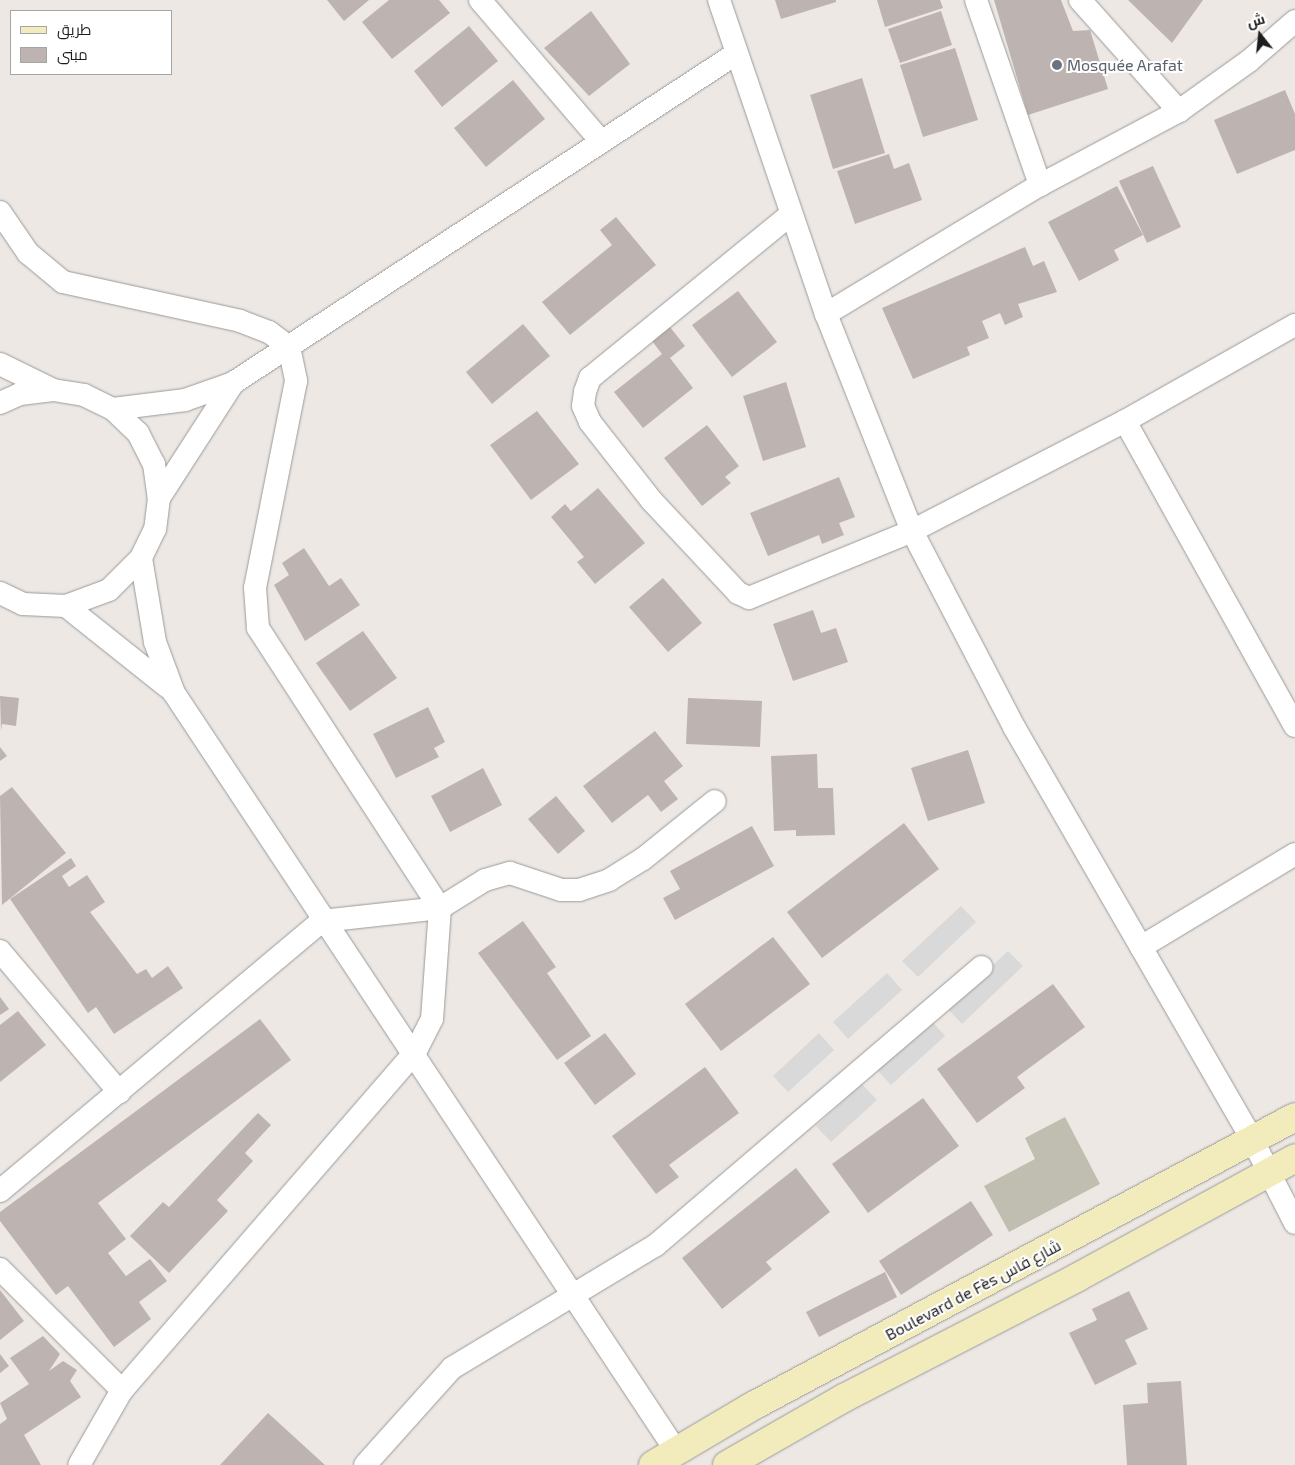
<!DOCTYPE html>
<meta charset="utf-8">
<style>
body{margin:0}
#map{position:relative;width:1295px;height:1465px;overflow:hidden;background:#ede8e4;font-family:"Exo 2",Cairo,sans-serif}
div>[style]{position:absolute}
[style*='--x']{left:calc(var(--x)*1px);top:calc(var(--y)*1px);width:calc(var(--w)*1px);rotate:calc(var(--a)*1deg)}
.construction>*{inset:0;background:#c0beb0}
.parking>*{inset:0;background:#d9d9d9}
.building>*{inset:0;background:#bdb4b1}
.roads{filter:drop-shadow(0 0 1px #9a9a9a) drop-shadow(0 0 1px #9a9a9a)}
.minor>*{height:22px;margin:-11px;padding:0 11px;transform-origin:11px;border-radius:11px;background:#fff}
.secondary>*{height:28px;margin:-14px;padding:0 14px;transform-origin:14px;border-radius:14px;background:#f2ecbd}
.dots>*{width:14px;height:14px;translate:-50% -50%;box-sizing:border-box;border:2px solid #fff;border-radius:50%}
span{translate:-50% -50%;white-space:nowrap;text-align:center;line-height:1.15;-webkit-text-stroke:4px #fff;paint-order:stroke}
.worship-label{font-size:16px;color:#5b616d}
.left{translate:0 -50%;text-align:left}
.street-label{font-size:16px;color:#1d1d1d}
.legend{position:absolute;left:10px;top:10px;width:162px;height:65px;box-sizing:border-box;background:#fff;border:1px solid #a5a5a5;margin:0;padding:6px 9px;list-style:none;font-size:15px;color:#1d1d1d}
.legend li{display:flex;align-items:center;gap:10px;height:25px}
.legend b{width:25px;border:1px solid #a5a5a5}
.north{position:absolute;left:1235px;top:10px;width:50px;height:50px;-webkit-text-stroke:4px #fff;paint-order:stroke;rotate:344deg;font-size:14px;font-weight:700;line-height:20px;text-align:center;color:#1d1d1d}
.north::after{content:'';display:block;margin:auto;width:18px;height:22px;background:#1d1d1d;clip-path:polygon(50% 0,100% 100%,50% 72%,0 100%)}
</style>
<div id="map">
<div class="construction">
<div style="clip-path:polygon(1065px 1117px,1100px 1184px,1009px 1232px,984px 1186px,1035px 1159px,1025px 1138px)"></div>
</div>
<div class="parking">
<div style="clip-path:polygon(961px 906px,976px 922px,918px 977px,902px 961px)"></div>
<div style="clip-path:polygon(1008px 951px,1023px 966px,962px 1024px,947px 1008px)"></div>
<div style="clip-path:polygon(887px 973px,902px 990px,848px 1039px,833px 1022px)"></div>
<div style="clip-path:polygon(930px 1019px,945px 1036px,891px 1085px,876px 1069px)"></div>
<div style="clip-path:polygon(819px 1033px,834px 1050px,788px 1092px,773px 1076px)"></div>
<div style="clip-path:polygon(862px 1084px,877px 1100px,831px 1142px,816px 1126px)"></div>
</div>
<div class="building">
<div style="clip-path:polygon(327px 0,369px 0,344px 21px)"></div>
<div style="clip-path:polygon(389px 0,439px 0,450px 13px,392px 59px,362px 22px)"></div>
<div style="clip-path:polygon(775px 0,836px 0,836px 2px,781px 19px)"></div>
<div style="clip-path:polygon(877px 0,940px 0,943px 8px,885px 27px)"></div>
<div style="clip-path:polygon(994px 0,1061px 0,1073px 31px,1090px 30px,1108px 89px,1028px 115px)"></div>
<div style="clip-path:polygon(1128px 0,1203px 0,1172px 43px)"></div>
<div style="clip-path:polygon(591px 11px,630px 64px,589px 96px,544px 48px)"></div>
<div style="clip-path:polygon(941px 11px,952px 45px,900px 63px,888px 29px)"></div>
<div style="clip-path:polygon(469px 26px,498px 61px,442px 107px,414px 71px)"></div>
<div style="clip-path:polygon(955px 48px,978px 120px,923px 137px,900px 65px)"></div>
<div style="clip-path:polygon(862px 78px,885px 153px,833px 169px,810px 95px)"></div>
<div style="clip-path:polygon(513px 80px,545px 119px,486px 167px,454px 128px)"></div>
<div style="clip-path:polygon(1285px 90px,1295px 114px,1295px 150px,1237px 174px,1214px 120px)"></div>
<div style="clip-path:polygon(889px 154px,894px 169px,909px 163px,922px 200px,855px 224px,837px 171px)"></div>
<div style="clip-path:polygon(1153px 166px,1181px 227px,1147px 243px,1119px 181px)"></div>
<div style="clip-path:polygon(1117px 186px,1143px 235px,1114px 250px,1119px 260px,1079px 281px,1048px 222px)"></div>
<div style="clip-path:polygon(616px 217px,656px 265px,570px 335px,542px 302px,612px 245px,600px 230px)"></div>
<div style="clip-path:polygon(1025px 247px,1033px 266px,1044px 261px,1057px 292px,1018px 304px,1023px 317px,1005px 325px,1000px 313px,982px 321px,989px 338px,967px 347px,970px 355px,913px 379px,882px 308px)"></div>
<div style="clip-path:polygon(738px 291px,777px 342px,732px 377px,692px 325px)"></div>
<div style="clip-path:polygon(523px 324px,550px 356px,492px 404px,466px 372px)"></div>
<div style="clip-path:polygon(670px 327px,685px 346px,670px 358px,693px 388px,643px 428px,614px 392px,662px 354px,652px 341px)"></div>
<div style="clip-path:polygon(786px 382px,806px 447px,763px 461px,743px 396px)"></div>
<div style="clip-path:polygon(537px 411px,579px 464px,531px 500px,490px 445px)"></div>
<div style="clip-path:polygon(707px 425px,739px 466px,725px 477px,731px 483px,702px 506px,664px 458px)"></div>
<div style="clip-path:polygon(839px 477px,855px 517px,839px 523px,844px 535px,822px 544px,819px 535px,768px 556px,750px 513px)"></div>
<div style="clip-path:polygon(598px 488px,645px 543px,595px 584px,577px 562px,584px 557px,551px 517px,565px 504px,571px 511px)"></div>
<div style="clip-path:polygon(304px 548px,329px 586px,341px 578px,360px 605px,305px 641px,274px 585px,289px 575px,282px 563px)"></div>
<div style="clip-path:polygon(663px 578px,702px 623px,668px 652px,629px 607px)"></div>
<div style="clip-path:polygon(813px 610px,821px 633px,836px 628px,848px 662px,793px 681px,773px 624px)"></div>
<div style="clip-path:polygon(363px 631px,397px 678px,350px 711px,316px 663px)"></div>
<div style="clip-path:polygon(0 696px,19px 698px,16px 726px,2px 724px,1px 731px)"></div>
<div style="clip-path:polygon(688px 698px,762px 701px,760px 747px,686px 744px)"></div>
<div style="clip-path:polygon(428px 707px,445px 742px,434px 748px,439px 757px,396px 778px,373px 734px)"></div>
<div style="clip-path:polygon(655px 731px,683px 766px,664px 781px,678px 799px,661px 812px,648px 795px,612px 823px,583px 786px)"></div>
<div style="clip-path:polygon(0 747px,7px 756px,0 761px)"></div>
<div style="clip-path:polygon(968px 750px,985px 803px,928px 821px,911px 768px)"></div>
<div style="clip-path:polygon(817px 754px,818px 788px,833px 788px,835px 835px,796px 836px,796px 830px,774px 831px,771px 756px)"></div>
<div style="clip-path:polygon(483px 768px,502px 805px,450px 832px,431px 796px)"></div>
<div style="clip-path:polygon(12px 787px,66px 853px,2px 905px,0 796px)"></div>
<div style="clip-path:polygon(556px 796px,585px 831px,558px 854px,528px 819px)"></div>
<div style="clip-path:polygon(904px 823px,939px 869px,822px 958px,787px 912px)"></div>
<div style="clip-path:polygon(752px 826px,774px 866px,675px 920px,663px 898px,680px 889px,670px 871px)"></div>
<div style="clip-path:polygon(71px 858px,76px 866px,62px 876px,69px 887px,87px 875px,105px 902px,90px 912px,137px 974px,146px 969px,152px 978px,168px 966px,183px 988px,114px 1034px,96px 1007px,88px 1013px,10px 899px)"></div>
<div style="clip-path:polygon(523px 921px,556px 967px,547px 973px,591px 1036px,557px 1060px,478px 953px)"></div>
<div style="clip-path:polygon(773px 937px,810px 984px,721px 1051px,685px 1004px)"></div>
<div style="clip-path:polygon(1053px 984px,1085px 1027px,1017px 1077px,1025px 1088px,977px 1123px,937px 1069px)"></div>
<div style="clip-path:polygon(0 997px,9px 1009px,0 1015px)"></div>
<div style="clip-path:polygon(18px 1011px,46px 1045px,0 1082px,0 1025px)"></div>
<div style="clip-path:polygon(260px 1019px,291px 1060px,98px 1203px,126px 1239px,108px 1253px,126px 1276px,150px 1259px,167px 1281px,139px 1302px,151px 1319px,114px 1347px,68px 1286px,56px 1295px,0 1221px,0 1212px)"></div>
<div style="clip-path:polygon(605px 1033px,636px 1074px,595px 1105px,564px 1063px)"></div>
<div style="clip-path:polygon(705px 1067px,739px 1113px,669px 1165px,679px 1177px,656px 1194px,612px 1136px)"></div>
<div style="clip-path:polygon(923px 1098px,959px 1146px,868px 1213px,832px 1164px)"></div>
<div style="clip-path:polygon(258px 1113px,271px 1125px,245px 1153px,253px 1161px,217px 1200px,228px 1211px,169px 1273px,130px 1236px,163px 1202px,169px 1207px)"></div>
<div style="clip-path:polygon(796px 1168px,830px 1212px,766px 1262px,772px 1269px,722px 1309px,682px 1258px)"></div>
<div style="clip-path:polygon(971px 1201px,993px 1235px,901px 1295px,879px 1261px)"></div>
<div style="clip-path:polygon(885px 1272px,897px 1297px,819px 1337px,806px 1312px)"></div>
<div style="clip-path:polygon(0 1290px,24px 1321px,0 1340px)"></div>
<div style="clip-path:polygon(1129px 1291px,1148px 1329px,1125px 1340px,1137px 1364px,1095px 1385px,1069px 1333px,1097px 1320px,1092px 1309px)"></div>
<div style="clip-path:polygon(43px 1336px,60px 1354px,49px 1371px,63px 1361px,77px 1370px,70px 1381px,81px 1397px,24px 1435px,41px 1465px,0 1465px,0 1424px,7px 1419px,0 1403px,29px 1384px,10px 1358px)"></div>
<div style="clip-path:polygon(0 1354px,9px 1366px,0 1373px)"></div>
<div style="clip-path:polygon(1181px 1381px,1187px 1465px,1127px 1465px,1123px 1405px,1148px 1403px,1147px 1383px)"></div>
<div style="clip-path:polygon(268px 1413px,325px 1465px,220px 1465px)"></div>
</div>
<div class="roads">
<div class="minor">
<div style="--x:480;--y:0;--w:186;--a:49.4"></div>
<div style="--x:719;--y:0;--w:332;--a:71.2"></div>
<div style="--x:826;--y:314;--w:233;--a:68.4"></div>
<div style="--x:912;--y:531;--w:221;--a:62.5"></div>
<div style="--x:1014;--y:727;--w:478;--a:60"></div>
<div style="--x:1253;--y:1141;--w:92;--a:62.9"></div>
<div style="--x:976;--y:0;--w:196;--a:70.9"></div>
<div style="--x:1080;--y:0;--w:149;--a:48.3"></div>
<div style="--x:0;--y:212;--w:50;--a:55.7"></div>
<div style="--x:28;--y:253;--w:45;--a:39.6"></div>
<div style="--x:63;--y:282;--w:181;--a:12.4"></div>
<div style="--x:240;--y:321;--w:31;--a:21"></div>
<div style="--x:269;--y:332;--w:25;--a:37"></div>
<div style="--x:289;--y:347;--w:35;--a:78"></div>
<div style="--x:296;--y:381;--w:211;--a:101.2"></div>
<div style="--x:255;--y:588;--w:40;--a:85.7"></div>
<div style="--x:258;--y:628;--w:334;--a:57"></div>
<div style="--x:440;--y:908;--w:111;--a:94.1"></div>
<div style="--x:432;--y:1019;--w:37;--a:117"></div>
<div style="--x:415;--y:1052;--w:447;--a:130.9"></div>
<div style="--x:122;--y:1390;--w:86;--a:119.8"></div>
<div style="--x:790;--y:215;--w:258;--a:140.8"></div>
<div style="--x:590;--y:378;--w:15;--a:110"></div>
<div style="--x:585;--y:392;--w:14;--a:98"></div>
<div style="--x:583;--y:406;--w:17;--a:66"></div>
<div style="--x:590;--y:422;--w:100;--a:51.9"></div>
<div style="--x:652;--y:501;--w:126;--a:46.9"></div>
<div style="--x:738;--y:593;--w:12;--a:24"></div>
<div style="--x:749;--y:598;--w:176;--a:-22.3"></div>
<div style="--x:912;--y:531;--w:240;--a:-27.3"></div>
<div style="--x:1125;--y:421;--w:195;--a:-29.5"></div>
<div style="--x:826;--y:314;--w:250;--a:-31.1"></div>
<div style="--x:1040;--y:185;--w:157;--a:-28"></div>
<div style="--x:1179;--y:111;--w:86;--a:-35.5"></div>
<div style="--x:1249;--y:61;--w:61;--a:-41"></div>
<div style="--x:0;--y:364;--w:59;--a:26.1"></div>
<div style="--x:0;--y:403;--w:22;--a:-24"></div>
<div style="--x:20;--y:394;--w:33;--a:-7"></div>
<div style="--x:53;--y:390;--w:31;--a:9"></div>
<div style="--x:84;--y:395;--w:32;--a:26"></div>
<div style="--x:113;--y:409;--w:35;--a:44"></div>
<div style="--x:138;--y:433;--w:35;--a:63"></div>
<div style="--x:154;--y:464;--w:34;--a:82"></div>
<div style="--x:159;--y:498;--w:31;--a:97"></div>
<div style="--x:155;--y:529;--w:32;--a:116"></div>
<div style="--x:141;--y:558;--w:45;--a:135"></div>
<div style="--x:109;--y:590;--w:46;--a:159.6"></div>
<div style="--x:66;--y:606;--w:43;--a:-177.3"></div>
<div style="--x:23;--y:604;--w:25;--a:-154"></div>
<div style="--x:113;--y:409;--w:73;--a:-7.1"></div>
<div style="--x:185;--y:400;--w:51;--a:-19.5"></div>
<div style="--x:233;--y:383;--w:599;--a:-33.21"></div>
<div style="--x:1125;--y:421;--w:349;--a:60.9"></div>
<div style="--x:159;--y:498;--w:137;--a:-57.2"></div>
<div style="--x:141;--y:558;--w:85;--a:80.5"></div>
<div style="--x:155;--y:642;--w:54;--a:69.6"></div>
<div style="--x:174;--y:693;--w:909;--a:56.48"></div>
<div style="--x:66;--y:606;--w:130;--a:38.5"></div>
<div style="--x:1141;--y:947;--w:180;--a:-31.1"></div>
<div style="--x:0;--y:951;--w:185;--a:49.8"></div>
<div style="--x:0;--y:1191;--w:420;--a:-40"></div>
<div style="--x:322;--y:921;--w:119;--a:-6.3"></div>
<div style="--x:440;--y:908;--w:53;--a:-31.9"></div>
<div style="--x:485;--y:880;--w:26;--a:-16"></div>
<div style="--x:510;--y:873;--w:54;--a:18.4"></div>
<div style="--x:561;--y:890;--w:18;--a:0"></div>
<div style="--x:579;--y:890;--w:32;--a:-18"></div>
<div style="--x:609;--y:880;--w:40;--a:-32"></div>
<div style="--x:643;--y:859;--w:92;--a:-38.9"></div>
<div style="--x:0;--y:1269;--w:172;--a:44.8"></div>
<div style="--x:365;--y:1465;--w:130;--a:-48.1"></div>
<div style="--x:452;--y:1368;--w:238;--a:-31.1"></div>
<div style="--x:656;--y:1245;--w:428;--a:-40.5"></div>
</div>
<div class="secondary">
<div style="--x:653;--y:1465;--w:114;--a:-30.6"></div>
<div style="--x:751;--y:1407;--w:616;--a:-28.06"></div>
<div style="--x:727;--y:1465;--w:135;--a:-29.8"></div>
<div style="--x:844;--y:1398;--w:263;--a:-27.3"></div>
<div style="--x:1078;--y:1277;--w:247;--a:-28.7"></div>
</div>
</div>
<div class="dots">
<div style="left:1057px;top:65px;background:#6b7280"></div>
</div>
<div class="worship-label">
<span class="left" style="left:1067px;top:65px">Mosquée Arafat</span>
</div>
<div class="street-label">
<span style="left:973px;top:1290px;rotate:-28deg">Boulevard de Fès شارع فاس</span>
</div>
<ul class="legend">
<li><b style="height:6px;background:#f2ecbd"></b>طريق</li>
<li><b style="height:14px;background:#bdb4b1"></b>مبنى</li>
</ul>
<div class="north">ش</div>
</div>
